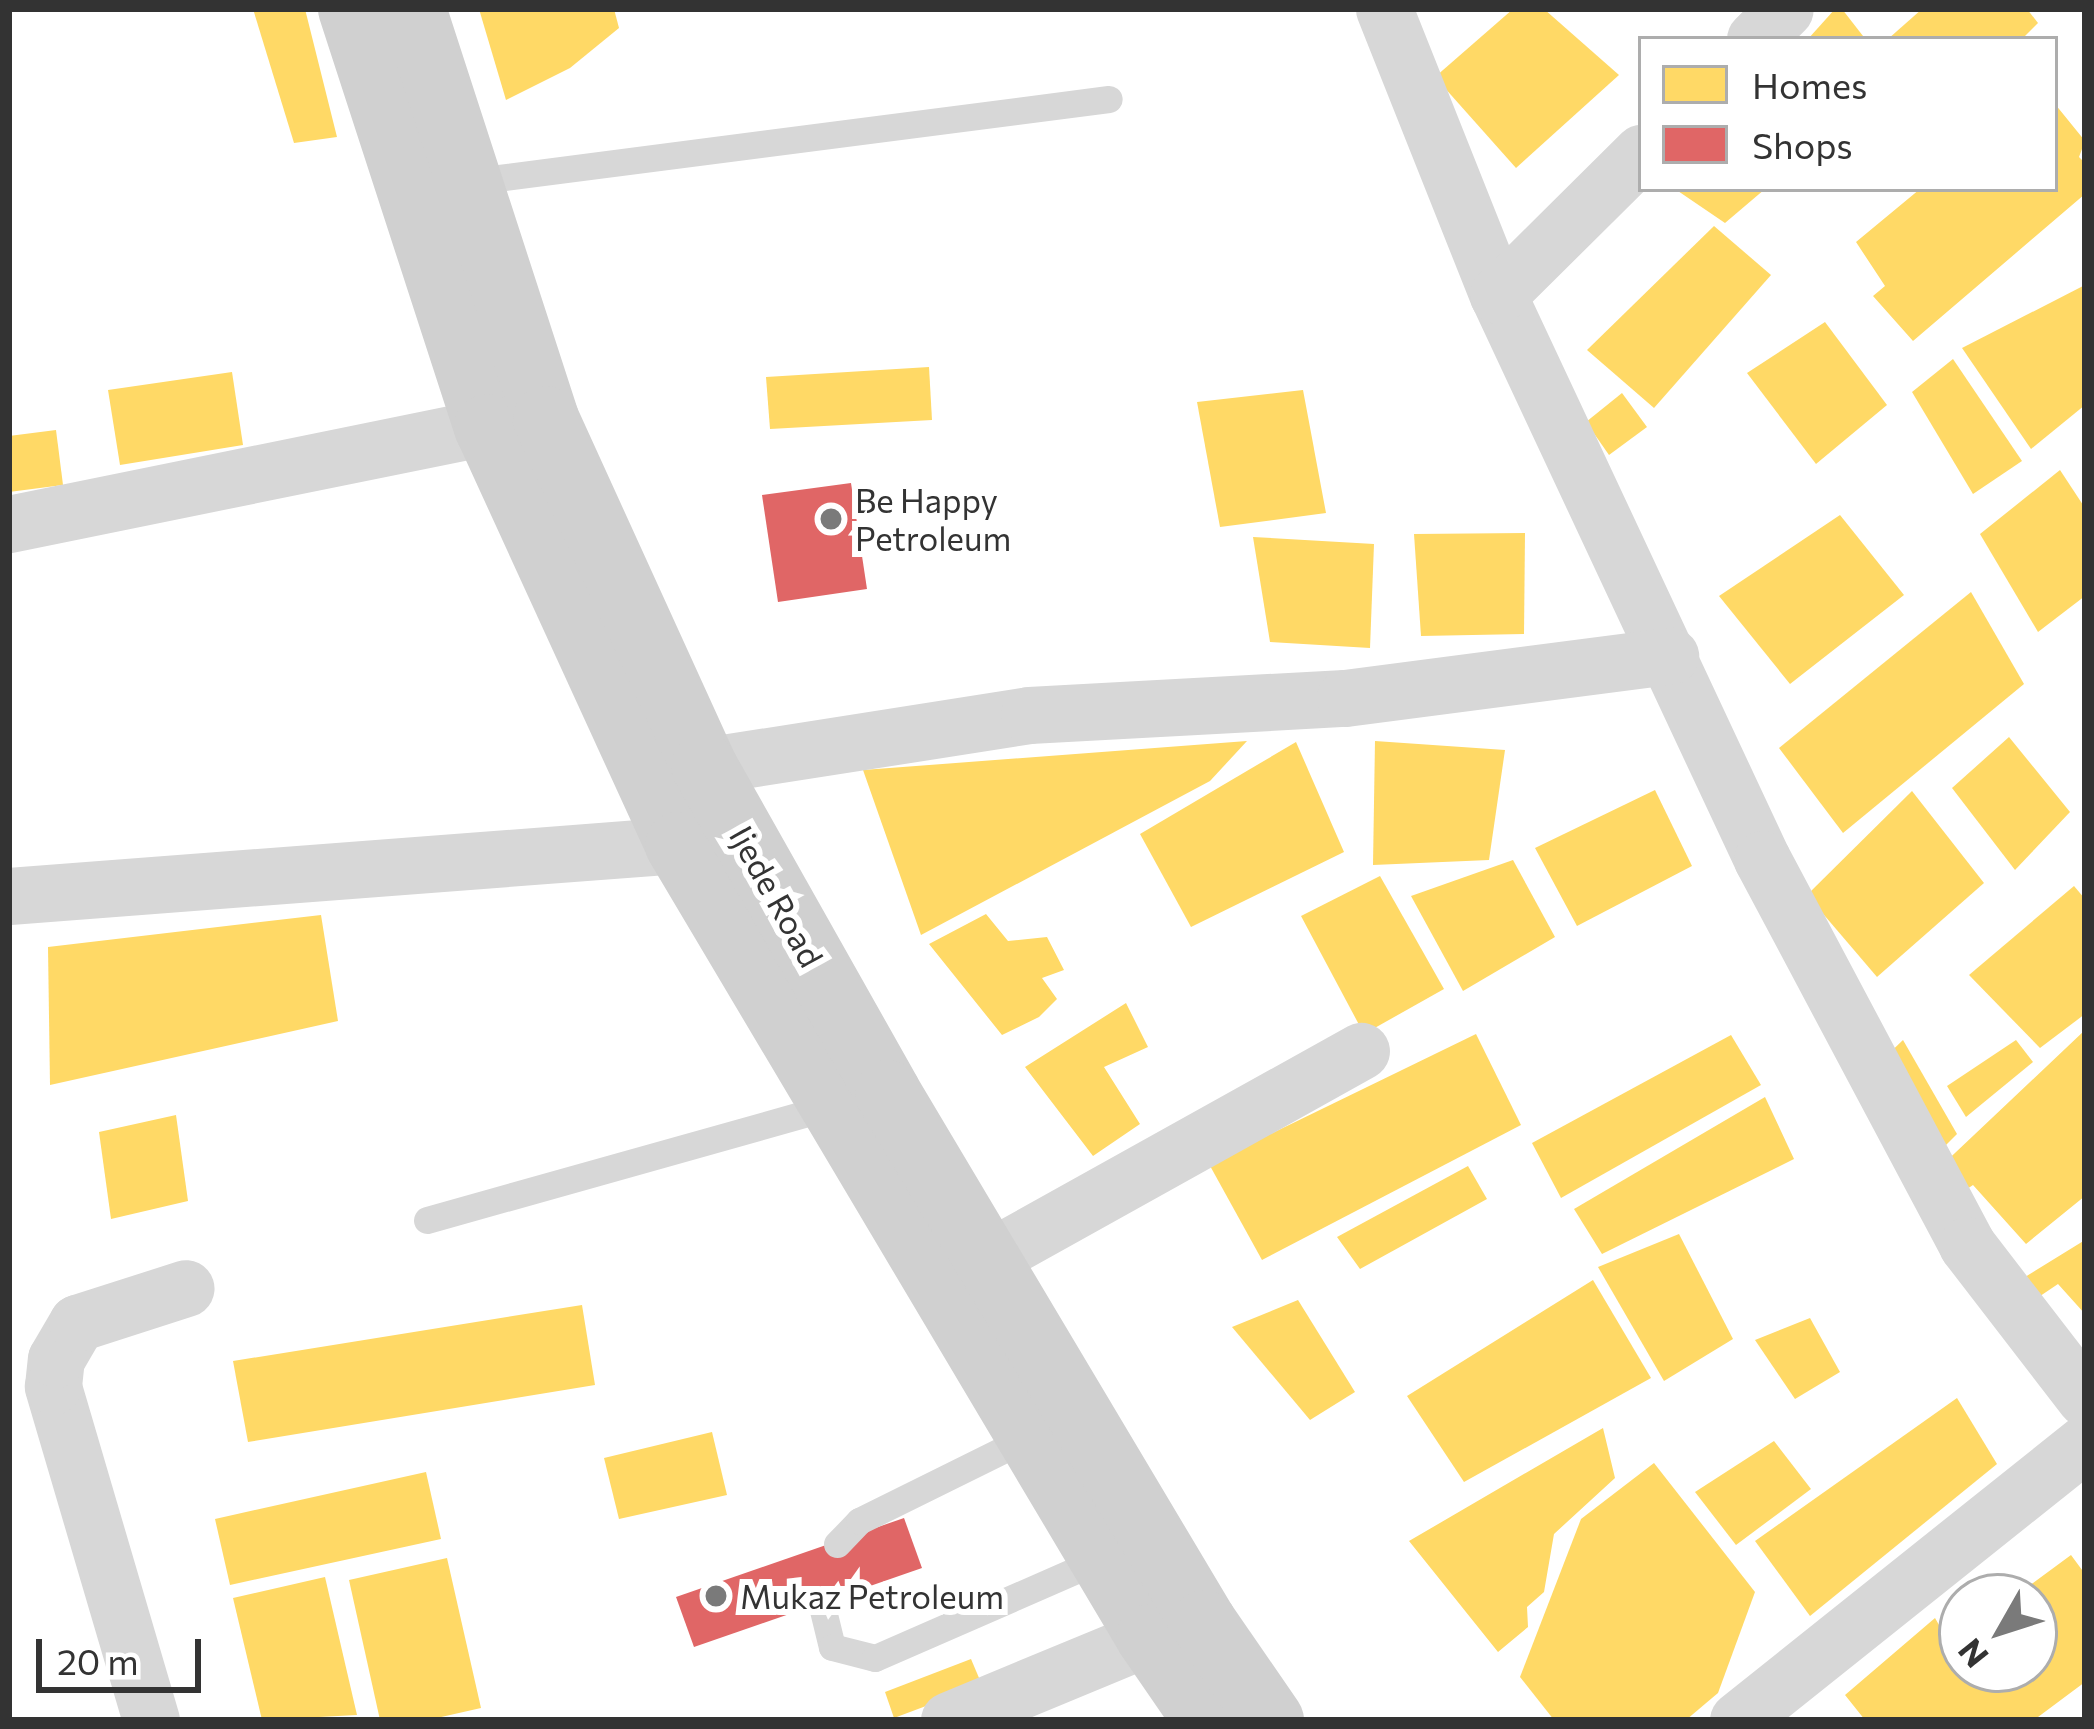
<!DOCTYPE html>
<style>
body{margin:0}
#map{position:relative;width:2094px;height:1729px;overflow:hidden;background:#fff;font-family:Commissioner,sans-serif}
div>[style]{position:absolute}
[style*='--x']{left:calc(var(--x)*1px);top:calc(var(--y)*1px);width:calc(var(--w)*1px);rotate:calc(var(--a)*1deg)}
.homes>*{inset:0;background:#ffd966}
.shops>*{inset:0;background:#e06666}
.lane>*{height:27px;margin:-13.5px;padding:0 13.5px;transform-origin:13.5px;border-radius:13.5px;background:#d7d7d7}
.street>*{height:57px;margin:-28.5px;padding:0 28.5px;transform-origin:28.5px;border-radius:28.5px;background:#d7d7d7}
.secondary>*{height:66px;margin:-33px;padding:0 33px;transform-origin:33px;border-radius:33px;background:#d0d0d0}
.dots>*{width:33px;height:33px;translate:-50% -50%;box-sizing:border-box;border:6px solid #fff;border-radius:50%}
span{translate:-50% -50%;white-space:nowrap;text-align:center;line-height:1.15;-webkit-text-stroke:12px #fff;paint-order:stroke}
.poi-label{font-size:33px;color:#333}
.left{translate:0 -50%;text-align:left}
.street-label{font-size:33px;color:#333}
.frame{position:absolute;inset:0;border:12px solid #333;pointer-events:none}
.legend{position:absolute;left:1638px;top:36px;width:420px;height:156px;box-sizing:border-box;background:#fff;border:3px solid #adadad;margin:0;padding:15px 21px;list-style:none;font-size:36px;color:#333}
.legend li{display:flex;align-items:center;gap:24px;height:60px}
.legend b{width:60px;border:3px solid #adadad}
.north{position:absolute;left:1938px;top:1573px;width:120px;height:120px;box-sizing:border-box;background:#fff;border:3px solid #adadad;border-radius:50%;rotate:231deg;font-size:33px;font-weight:700;line-height:48px;text-align:center;color:#333}
.north::after{content:'';display:block;margin:auto;width:42px;height:54px;background:#7a7a7a;clip-path:polygon(50% 0,100% 100%,50% 72%,0 100%)}
.scale{position:absolute;left:36px;top:1639px;width:165px;height:54px;box-sizing:border-box;border:6px solid #333;border-top:0;padding-left:15px;font-size:36px;line-height:42px;white-space:nowrap;color:#333;-webkit-text-stroke:9px #fff;paint-order:stroke}
</style>
<div id="map">
<div class="homes">
<div style="clip-path:polygon(253px 9px,305px 9px,337px 137px,294px 143px)"></div>
<div style="clip-path:polygon(479px 9px,614px 9px,619px 28px,570px 68px,506px 100px)"></div>
<div style="clip-path:polygon(1513px 9px,1544px 9px,1619px 75px,1516px 168px,1435px 77px)"></div>
<div style="clip-path:polygon(1835px 9px,1842px 9px,1863px 36px,1808px 39px)"></div>
<div style="clip-path:polygon(1922px 9px,2027px 9px,2038px 23px,2022px 39px,1888px 39px)"></div>
<div style="clip-path:polygon(2055px 104px,2085px 141px,2079px 157px,2085px 163px,2085px 194px,1913px 341px,1873px 296px,1885px 286px,1856px 242px,1920px 189px,2055px 189px)"></div>
<div style="clip-path:polygon(1675px 189px,1765px 189px,1725px 223px)"></div>
<div style="clip-path:polygon(1714px 226px,1771px 275px,1654px 408px,1587px 350px)"></div>
<div style="clip-path:polygon(2083px 286px,2085px 405px,2031px 449px,1962px 348px)"></div>
<div style="clip-path:polygon(1825px 322px,1887px 405px,1816px 464px,1747px 373px)"></div>
<div style="clip-path:polygon(1953px 359px,2022px 461px,1973px 494px,1912px 392px)"></div>
<div style="clip-path:polygon(929px 367px,932px 420px,770px 429px,766px 377px)"></div>
<div style="clip-path:polygon(232px 372px,243px 445px,120px 465px,108px 390px)"></div>
<div style="clip-path:polygon(1303px 390px,1326px 513px,1220px 527px,1197px 402px)"></div>
<div style="clip-path:polygon(1622px 393px,1647px 427px,1609px 455px,1586px 422px)"></div>
<div style="clip-path:polygon(56px 430px,63px 485px,9px 492px,9px 436px)"></div>
<div style="clip-path:polygon(2060px 470px,2085px 508px,2085px 596px,2038px 632px,1980px 534px)"></div>
<div style="clip-path:polygon(1840px 515px,1904px 595px,1790px 684px,1719px 596px)"></div>
<div style="clip-path:polygon(1525px 533px,1524px 634px,1421px 636px,1414px 534px)"></div>
<div style="clip-path:polygon(1253px 537px,1374px 544px,1370px 648px,1270px 642px)"></div>
<div style="clip-path:polygon(1971px 592px,2024px 684px,1843px 833px,1779px 748px)"></div>
<div style="clip-path:polygon(2009px 737px,2070px 812px,2015px 870px,1952px 788px)"></div>
<div style="clip-path:polygon(1247px 741px,1210px 781px,921px 935px,863px 770px)"></div>
<div style="clip-path:polygon(1375px 741px,1505px 750px,1489px 860px,1373px 865px)"></div>
<div style="clip-path:polygon(1296px 742px,1344px 852px,1191px 927px,1140px 834px)"></div>
<div style="clip-path:polygon(1655px 790px,1692px 866px,1577px 926px,1535px 848px)"></div>
<div style="clip-path:polygon(1912px 791px,1984px 883px,1877px 977px,1807px 895px)"></div>
<div style="clip-path:polygon(1513px 860px,1555px 937px,1463px 991px,1411px 896px)"></div>
<div style="clip-path:polygon(1380px 876px,1444px 989px,1364px 1034px,1301px 916px)"></div>
<div style="clip-path:polygon(2074px 886px,2085px 899px,2085px 1014px,2040px 1048px,1969px 975px)"></div>
<div style="clip-path:polygon(986px 914px,1008px 941px,1047px 937px,1064px 970px,1042px 978px,1057px 999px,1039px 1017px,1002px 1035px,929px 944px)"></div>
<div style="clip-path:polygon(321px 915px,338px 1021px,50px 1085px,48px 947px)"></div>
<div style="clip-path:polygon(1126px 1003px,1148px 1047px,1104px 1067px,1140px 1124px,1093px 1156px,1025px 1067px)"></div>
<div style="clip-path:polygon(2085px 1030px,2085px 1196px,2026px 1244px,1973px 1185px,1955px 1197px,1937px 1170px)"></div>
<div style="clip-path:polygon(1476px 1034px,1521px 1125px,1262px 1260px,1209px 1164px)"></div>
<div style="clip-path:polygon(1731px 1035px,1761px 1085px,1561px 1198px,1532px 1143px)"></div>
<div style="clip-path:polygon(1903px 1040px,1957px 1134px,1933px 1158px,1879px 1063px)"></div>
<div style="clip-path:polygon(2016px 1040px,2033px 1062px,1966px 1117px,1947px 1086px)"></div>
<div style="clip-path:polygon(1765px 1097px,1794px 1159px,1602px 1254px,1574px 1209px)"></div>
<div style="clip-path:polygon(176px 1115px,188px 1201px,111px 1219px,99px 1132px)"></div>
<div style="clip-path:polygon(1468px 1166px,1487px 1199px,1360px 1269px,1337px 1237px)"></div>
<div style="clip-path:polygon(1679px 1234px,1733px 1339px,1664px 1381px,1598px 1267px)"></div>
<div style="clip-path:polygon(2085px 1240px,2085px 1314px,2058px 1284px,2027px 1305px,2012px 1285px)"></div>
<div style="clip-path:polygon(1593px 1280px,1651px 1378px,1464px 1482px,1407px 1396px)"></div>
<div style="clip-path:polygon(1298px 1300px,1355px 1392px,1310px 1420px,1232px 1327px)"></div>
<div style="clip-path:polygon(582px 1305px,595px 1385px,248px 1442px,233px 1361px)"></div>
<div style="clip-path:polygon(1810px 1318px,1840px 1372px,1795px 1399px,1755px 1340px)"></div>
<div style="clip-path:polygon(1957px 1398px,1997px 1464px,1810px 1616px,1755px 1541px)"></div>
<div style="clip-path:polygon(1603px 1428px,1615px 1478px,1554px 1534px,1544px 1592px,1527px 1607px,1528px 1627px,1498px 1652px,1409px 1541px)"></div>
<div style="clip-path:polygon(712px 1432px,727px 1495px,619px 1519px,604px 1458px)"></div>
<div style="clip-path:polygon(1774px 1441px,1811px 1489px,1736px 1545px,1695px 1492px)"></div>
<div style="clip-path:polygon(1654px 1463px,1755px 1592px,1718px 1693px,1686px 1720px,1554px 1720px,1520px 1677px,1581px 1519px)"></div>
<div style="clip-path:polygon(426px 1472px,441px 1539px,230px 1585px,215px 1519px)"></div>
<div style="clip-path:polygon(2071px 1555px,2085px 1574px,2085px 1682px,2034px 1720px,1865px 1720px,1845px 1695px,1935px 1618px,1950px 1644px,1962px 1635px,1962px 1669px,2034px 1669px,2034px 1597px,2014px 1597px)"></div>
<div style="clip-path:polygon(447px 1558px,481px 1708px,428px 1720px,380px 1720px,349px 1580px)"></div>
<div style="clip-path:polygon(325px 1577px,357px 1715px,262px 1720px,233px 1598px)"></div>
<div style="clip-path:polygon(971px 1659px,982px 1685px,894px 1718px,885px 1692px)"></div>
</div>
<div class="shops">
<div style="clip-path:polygon(851px 483px,867px 589px,778px 602px,762px 495px)"></div>
<div style="clip-path:polygon(904px 1518px,922px 1568px,694px 1647px,676px 1597px)"></div>
</div>
<div class="lane">
<div style="--x:467;--y:182;--w:647;--a:-7.37"></div>
<div style="--x:427;--y:1220;--w:421;--a:-15.7"></div>
<div style="--x:837;--y:1544;--w:32;--a:-46"></div>
<div style="--x:859;--y:1521;--w:190;--a:-26.3"></div>
<div style="--x:821;--y:1602;--w:46;--a:76.3"></div>
<div style="--x:832;--y:1647;--w:44;--a:14.3"></div>
<div style="--x:875;--y:1658;--w:248;--a:-23.6"></div>
</div>
<div class="street">
<div style="--x:1384;--y:9;--w:308;--a:68.3"></div>
<div style="--x:1498;--y:295;--w:623;--a:64.92"></div>
<div style="--x:1762;--y:859;--w:437;--a:62"></div>
<div style="--x:1967;--y:1245;--w:193;--a:52.4"></div>
<div style="--x:1755;--y:39;--w:42;--a:-45"></div>
<div style="--x:1498;--y:295;--w:202;--a:-44.8"></div>
<div style="--x:9;--y:524;--w:488;--a:-11.5"></div>
<div style="--x:704;--y:766;--w:329;--a:-8.9"></div>
<div style="--x:1029;--y:715;--w:316;--a:-3.1"></div>
<div style="--x:1345;--y:698;--w:328;--a:-7.4"></div>
<div style="--x:9;--y:896;--w:671;--a:-4.36"></div>
<div style="--x:987;--y:1259;--w:428;--a:-29.1"></div>
<div style="--x:151;--y:1720;--w:348;--a:-106.4"></div>
<div style="--x:53;--y:1386;--w:27;--a:-84"></div>
<div style="--x:56;--y:1359;--w:42;--a:-59.7"></div>
<div style="--x:77;--y:1323;--w:114;--a:-17.8"></div>
<div style="--x:949;--y:1720;--w:217;--a:-22.5"></div>
<div style="--x:1738;--y:1720;--w:444;--a:-38.6"></div>
</div>
<div class="secondary">
<div style="--x:351;--y:9;--w:440;--a:72"></div>
<div style="--x:487;--y:427;--w:460;--a:65.4"></div>
<div style="--x:678;--y:845;--w:921;--a:59.26"></div>
<div style="--x:1149;--y:1637;--w:101;--a:55.5"></div>
<div style="--x:413;--y:9;--w:431;--a:72"></div>
<div style="--x:546;--y:419;--w:381;--a:65.5"></div>
<div style="--x:704;--y:766;--w:375;--a:60.6"></div>
<div style="--x:888;--y:1093;--w:617;--a:59.2"></div>
<div style="--x:1204;--y:1623;--w:118;--a:55.4"></div>
</div>
<div class="dots">
<div style="left:831px;top:519px;background:#7a7a7a"></div>
<div style="left:716px;top:1596px;background:#7a7a7a"></div>
</div>
<div class="poi-label">
<span class="left" style="left:855px;top:519px">Be Happy<br>Petroleum</span>
<span class="left" style="left:740px;top:1596px">Mukaz Petroleum</span>
</div>
<div class="street-label">
<span style="left:777px;top:896px;rotate:61deg">Ijede Road</span>
</div>
<div class="frame"></div>
<ul class="legend">
<li><b style="height:33px;background:#ffd966"></b>Homes</li>
<li><b style="height:33px;background:#e06666"></b>Shops</li>
</ul>
<div class="north">N</div>
<div class="scale">20 m</div>
</div>
